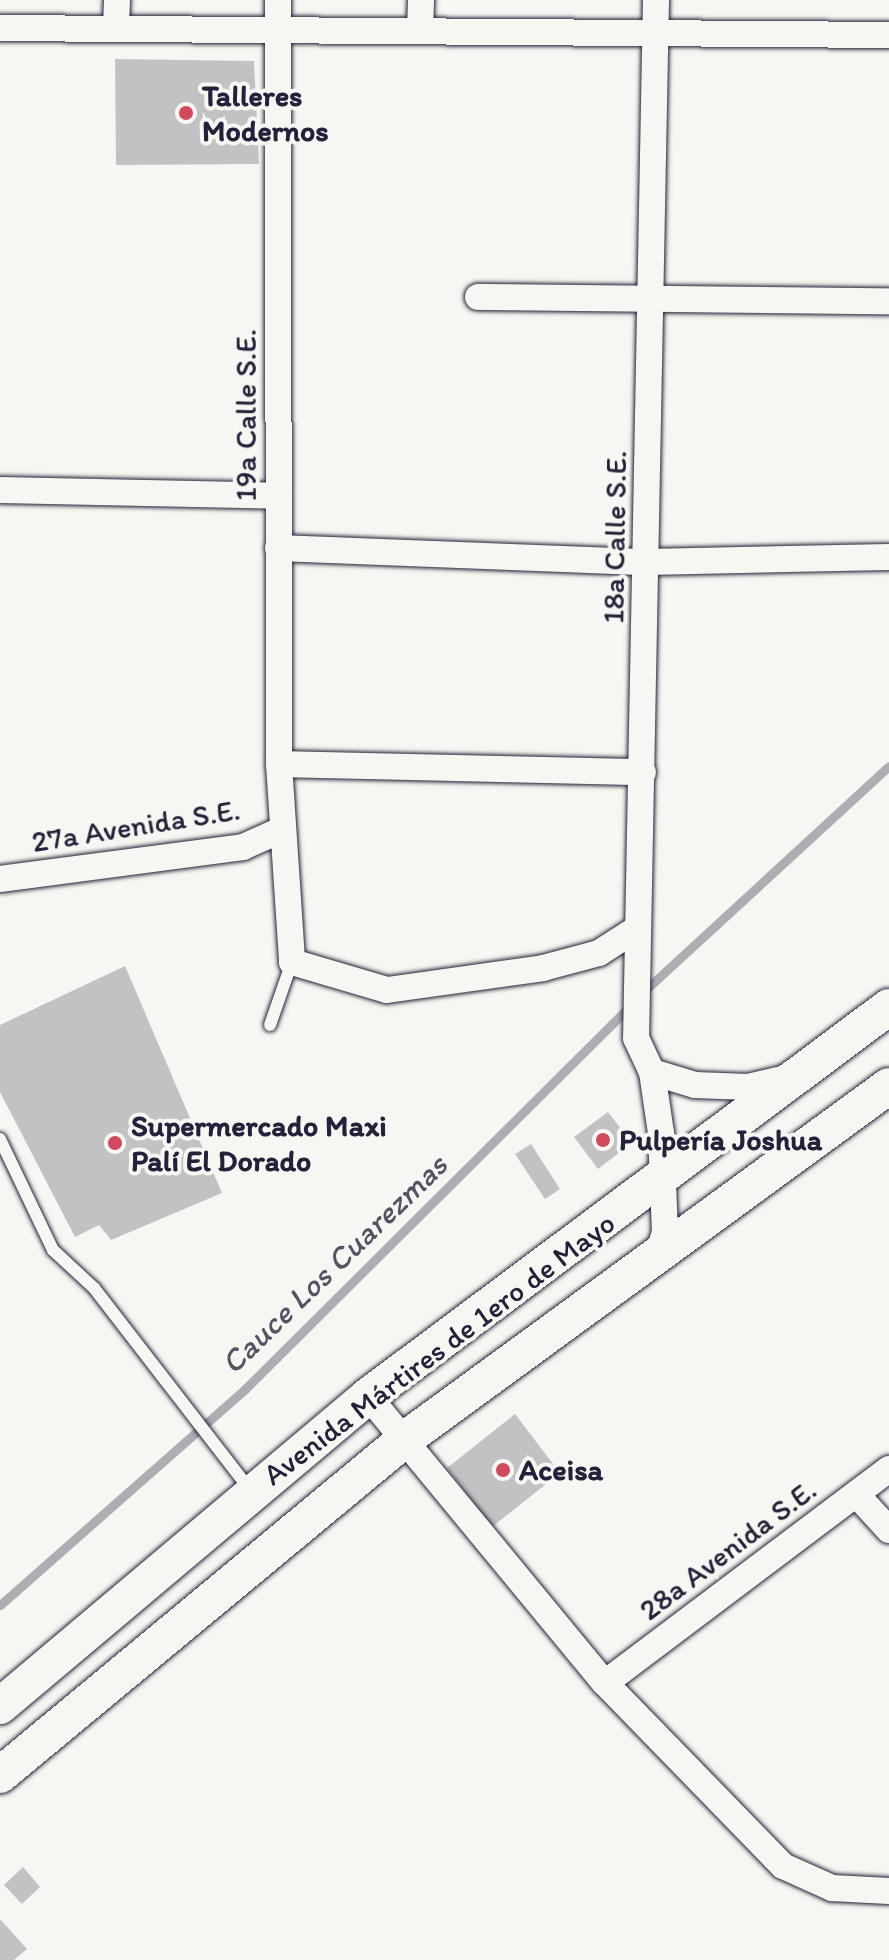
<!DOCTYPE html>
<meta charset="utf-8">
<style>
body{margin:0}
#map{position:relative;width:889px;height:1960px;overflow:hidden;background:#f6f6f2;font-family:Itim,sans-serif}
div>[style]{position:absolute}
[style*='--x']{left:calc(var(--x)*1px);top:calc(var(--y)*1px);width:calc(var(--w)*1px);rotate:calc(var(--a)*1deg)}
.stream>*{height:9px;margin:-4.5px;padding:0 4.5px;transform-origin:4.5px;border-radius:4.5px;background:#adadb3}
.building>*{inset:0;background:#c2c2c4}
.roads{filter:drop-shadow(0 0 2px #22223b) drop-shadow(0 0 2px #22223b)}
.lane>*{height:12px;margin:-6px;padding:0 6px;transform-origin:6px;border-radius:6px;background:#f6f6f2}
.street>*{height:26px;margin:-13px;padding:0 13px;transform-origin:13px;border-radius:13px;background:#f6f6f2}
.secondary>*{height:36px;margin:-18px;padding:0 18px;transform-origin:18px;border-radius:18px;background:#f6f6f2}
.dots>*{width:22px;height:22px;translate:-50% -50%;box-sizing:border-box;border:4px solid #f6f6f2;border-radius:50%}
span{translate:-50% -50%;white-space:nowrap;text-align:center;line-height:1.15;-webkit-text-stroke:8px #f6f6f2;paint-order:stroke}
.poi-label{font-size:30px;color:#22223b;font-weight:700}
.left{translate:0 -50%;text-align:left}
.street-label{font-size:30px;color:#22223b}
.water-label{font-size:32px;color:#535365;font-style:italic}
</style>
<div id="map">
<div class="stream">
<div style="--x:642;--y:993;--w:335;--a:-42.6"></div>
<div style="--x:0;--y:1605;--w:327;--a:-41.4"></div>
<div style="--x:245;--y:1389;--w:546;--a:-44.85"></div>
</div>
<div class="building">
<div style="clip-path:polygon(115px 59px,254px 61px,259px 164px,116px 165px)"></div>
<div style="clip-path:polygon(125px 966px,222px 1193px,111px 1240px,99px 1225px,75px 1237px,0 1092px,0 1025px)"></div>
<div style="clip-path:polygon(608px 1112px,632px 1143px,598px 1169px,574px 1137px)"></div>
<div style="clip-path:polygon(531px 1144px,560px 1189px,545px 1199px,515px 1154px)"></div>
<div style="clip-path:polygon(515px 1414px,560px 1473px,492px 1527px,447px 1468px)"></div>
<div style="clip-path:polygon(23px 1867px,40px 1887px,22px 1904px,4px 1885px)"></div>
<div style="clip-path:polygon(0 1919px,27px 1949px,14px 1960px,0 1960px)"></div>
</div>
<div class="roads">
<div class="lane">
<div style="--x:270;--y:1025;--w:67;--a:-70.8"></div>
<div style="--x:0;--y:1139;--w:123;--a:64.5"></div>
<div style="--x:53;--y:1250;--w:56;--a:42.8"></div>
<div style="--x:94;--y:1288;--w:255;--a:52.3"></div>
</div>
<div class="street">
<div style="--x:278;--y:0;--w:764;--a:89.93"></div>
<div style="--x:279;--y:764;--w:198;--a:86.2"></div>
<div style="--x:292;--y:962;--w:99;--a:16.4"></div>
<div style="--x:387;--y:990;--w:158;--a:-8"></div>
<div style="--x:543;--y:968;--w:58;--a:-15"></div>
<div style="--x:599;--y:953;--w:46;--a:-32.7"></div>
<div style="--x:656;--y:0;--w:1038;--a:91.1"></div>
<div style="--x:636;--y:1038;--w:38;--a:65"></div>
<div style="--x:652;--y:1072;--w:62;--a:81.6"></div>
<div style="--x:661;--y:1133;--w:99;--a:87.7"></div>
<div style="--x:665;--y:1232;--w:27;--a:107"></div>
<div style="--x:0;--y:28;--w:889;--a:0.45"></div>
<div style="--x:116;--y:28;--w:28;--a:-88"></div>
<div style="--x:420;--y:30;--w:30;--a:-88"></div>
<div style="--x:478;--y:297;--w:411;--a:0.6"></div>
<div style="--x:0;--y:490;--w:278;--a:1.2"></div>
<div style="--x:278;--y:548;--w:369;--a:2.2"></div>
<div style="--x:647;--y:562;--w:242;--a:-1.2"></div>
<div style="--x:279;--y:764;--w:364;--a:1.3"></div>
<div style="--x:0;--y:879;--w:245;--a:-7.5"></div>
<div style="--x:243;--y:847;--w:42;--a:-24.1"></div>
<div style="--x:652;--y:1072;--w:45;--a:16.8"></div>
<div style="--x:695;--y:1085;--w:53;--a:2.2"></div>
<div style="--x:748;--y:1087;--w:39;--a:-13"></div>
<div style="--x:368;--y:1396;--w:372;--a:50.5"></div>
<div style="--x:605;--y:1683;--w:255;--a:45.8"></div>
<div style="--x:783;--y:1866;--w:54;--a:24.2"></div>
<div style="--x:832;--y:1888;--w:57;--a:3"></div>
<div style="--x:856;--y:1494;--w:49;--a:47.5"></div>
<div style="--x:605;--y:1683;--w:356;--a:-37"></div>
</div>
<div class="secondary">
<div style="--x:0;--y:1706;--w:481;--a:-40.1"></div>
<div style="--x:368;--y:1396;--w:650;--a:-36.75"></div>
<div style="--x:0;--y:1775;--w:525;--a:-39.67"></div>
<div style="--x:404;--y:1440;--w:600;--a:-36.13"></div>
</div>
</div>
<div class="dots">
<div style="left:186px;top:113px;background:#d1495b"></div>
<div style="left:603px;top:1140px;background:#d1495b"></div>
<div style="left:115px;top:1143px;background:#d1495b"></div>
<div style="left:503px;top:1470px;background:#d1495b"></div>
</div>
<div class="poi-label">
<span class="left" style="left:202px;top:113px">Talleres<br>Modernos</span>
<span class="left" style="left:131px;top:1143px">Supermercado Maxi<br>Palí El Dorado</span>
<span class="left" style="left:619px;top:1140px">Pulpería Joshua</span>
<span class="left" style="left:519px;top:1470px">Aceisa</span>
</div>
<div class="street-label">
<span style="left:246px;top:415px;rotate:-90deg">19a Calle S.E.</span>
<span style="left:615px;top:537px;rotate:-89deg">18a Calle S.E.</span>
<span style="left:136px;top:826px;rotate:-9deg">27a Avenida S.E.</span>
<span style="left:439px;top:1349px;rotate:-37deg">Avenida Mártires de 1ero de Mayo</span>
<span style="left:728px;top:1550px;rotate:-37deg">28a Avenida S.E.</span>
</div>
<div class="water-label">
<span style="left:334px;top:1264px;rotate:-44deg">Cauce Los Cuarezmas</span>
</div>
</div>
